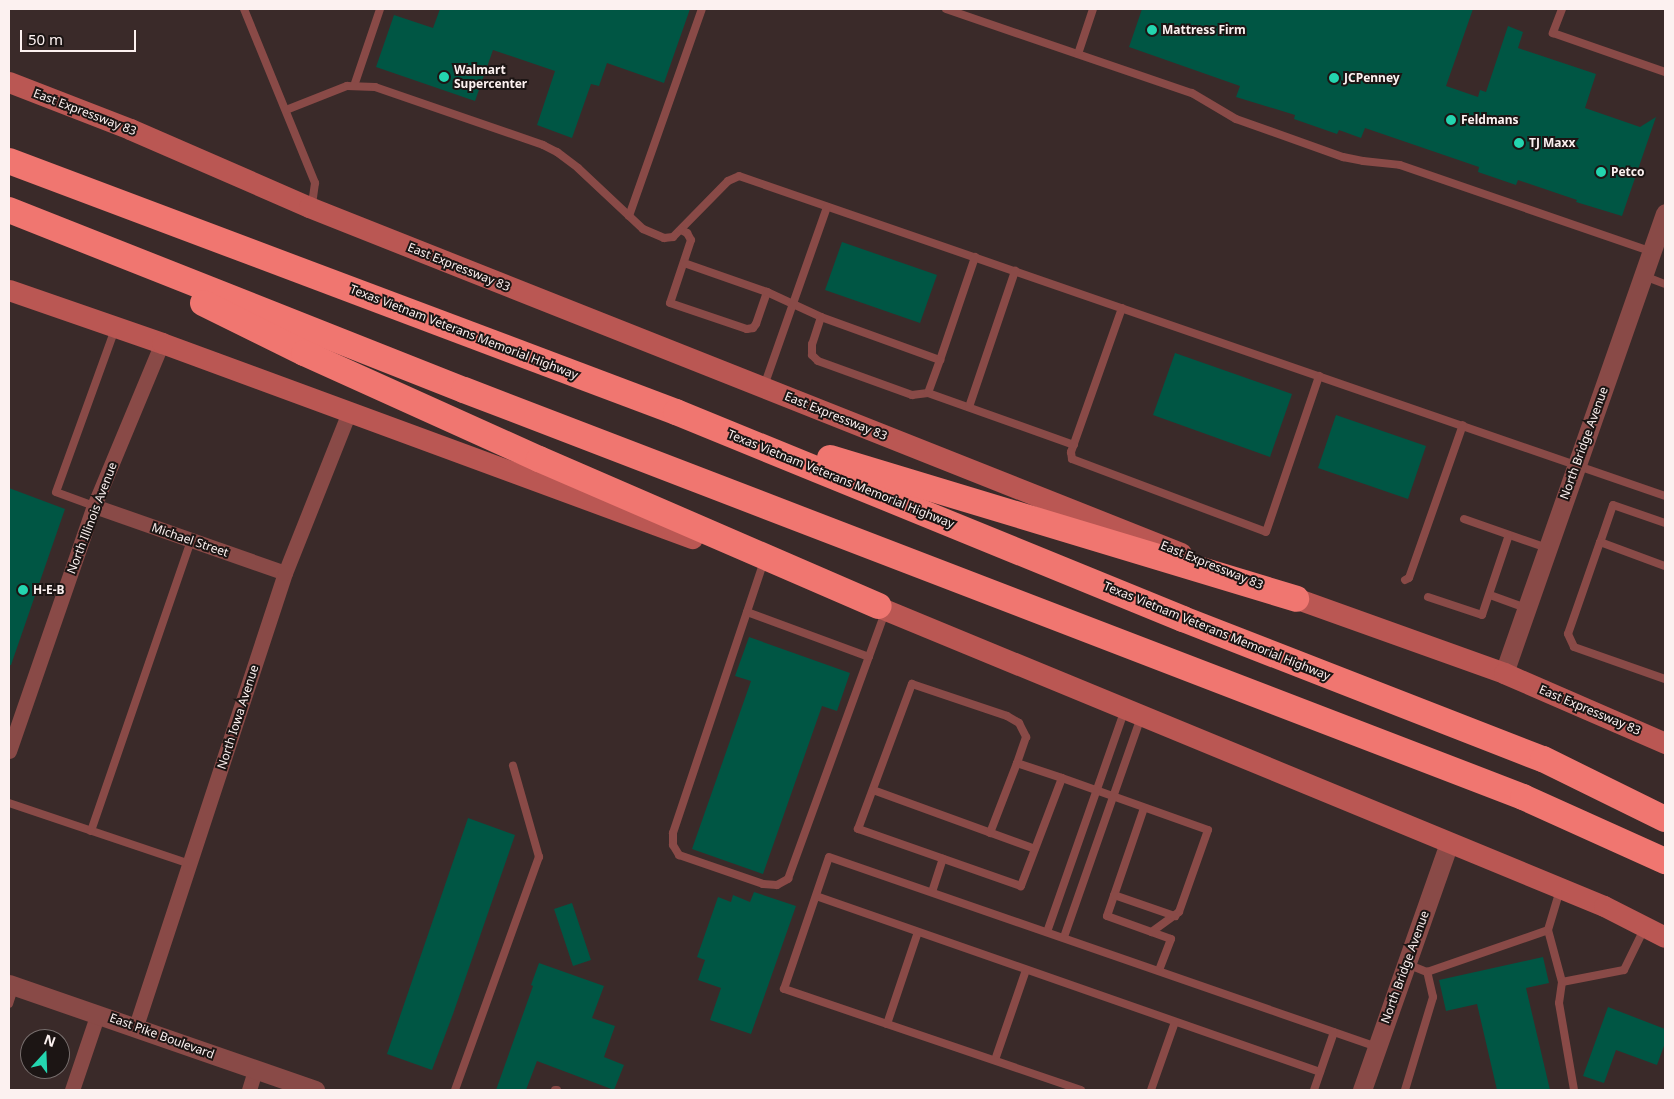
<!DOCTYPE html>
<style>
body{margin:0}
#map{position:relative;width:1674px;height:1099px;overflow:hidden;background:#3a2a29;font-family:"Noto Sans",sans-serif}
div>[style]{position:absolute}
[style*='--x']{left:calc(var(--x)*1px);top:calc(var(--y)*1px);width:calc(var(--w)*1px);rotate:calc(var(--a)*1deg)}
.building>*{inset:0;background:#005644}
.service>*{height:8px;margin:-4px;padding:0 4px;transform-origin:4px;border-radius:4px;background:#894a47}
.minor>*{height:15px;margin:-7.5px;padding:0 7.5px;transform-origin:7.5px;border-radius:7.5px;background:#894a47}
.tertiary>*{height:19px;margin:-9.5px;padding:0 9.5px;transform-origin:9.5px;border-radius:9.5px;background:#894a47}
.secondary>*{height:21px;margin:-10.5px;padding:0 10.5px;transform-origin:10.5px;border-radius:10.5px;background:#ba5753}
.motorway>*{height:26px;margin:-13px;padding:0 13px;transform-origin:13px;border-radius:13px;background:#f07670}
.dots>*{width:14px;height:14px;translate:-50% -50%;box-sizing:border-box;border:2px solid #1c1514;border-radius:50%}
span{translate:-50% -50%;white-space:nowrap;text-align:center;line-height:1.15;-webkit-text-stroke:4px #1c1514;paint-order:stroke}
.poi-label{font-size:12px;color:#fcf1f0;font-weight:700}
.left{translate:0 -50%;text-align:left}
.street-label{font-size:12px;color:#fcf1f0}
.frame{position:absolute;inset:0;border:10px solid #fcf1f0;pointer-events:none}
.north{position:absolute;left:20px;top:1029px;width:50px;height:50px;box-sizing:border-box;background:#1c1514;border:1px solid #766d6c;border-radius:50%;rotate:20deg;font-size:14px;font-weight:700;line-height:20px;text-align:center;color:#fcf1f0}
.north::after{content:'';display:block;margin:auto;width:18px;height:22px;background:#24d5af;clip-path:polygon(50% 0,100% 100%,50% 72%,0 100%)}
.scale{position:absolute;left:20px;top:30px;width:116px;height:22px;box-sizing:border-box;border:2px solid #fcf1f0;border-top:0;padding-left:6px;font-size:15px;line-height:18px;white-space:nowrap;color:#fcf1f0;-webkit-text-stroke:4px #1c1514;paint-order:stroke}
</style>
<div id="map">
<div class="building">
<div style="clip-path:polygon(440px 9px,690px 9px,664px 83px,607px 63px,599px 86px,591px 84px,572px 138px,537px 125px,555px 71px,493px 50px,475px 101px,376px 67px,394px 15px,433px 28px)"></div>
<div style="clip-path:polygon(1142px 9px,1473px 9px,1446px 86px,1478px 97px,1480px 90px,1486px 92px,1508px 26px,1523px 32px,1518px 48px,1596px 74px,1585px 108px,1640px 127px,1656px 117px,1622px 216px,1576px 202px,1577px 200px,1518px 180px,1516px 185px,1478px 172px,1479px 167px,1365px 128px,1361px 138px,1339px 130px,1337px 134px,1294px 119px,1295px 115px,1236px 97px,1240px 86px,1129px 47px)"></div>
<div style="clip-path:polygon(842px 242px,937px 275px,920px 323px,825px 290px)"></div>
<div style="clip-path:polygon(1175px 353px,1292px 394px,1270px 457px,1153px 415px)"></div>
<div style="clip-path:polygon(1336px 415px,1426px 446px,1408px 499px,1318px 468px)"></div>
<div style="clip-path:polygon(9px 488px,65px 509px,11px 665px,9px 665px)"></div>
<div style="clip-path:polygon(749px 637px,850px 673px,837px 711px,822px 706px,763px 874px,692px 849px,751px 681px,735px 676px)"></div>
<div style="clip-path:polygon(468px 818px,515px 835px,453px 1014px,432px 1070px,387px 1054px)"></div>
<div style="clip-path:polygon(754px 892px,796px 906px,751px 1034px,710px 1020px,721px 988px,698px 980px,705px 960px,697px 957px,718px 897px,731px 902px,733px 895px,750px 902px)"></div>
<div style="clip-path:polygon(572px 903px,591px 960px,573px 966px,554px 909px)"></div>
<div style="clip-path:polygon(1543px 957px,1549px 983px,1526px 988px,1550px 1090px,1497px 1090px,1477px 1004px,1446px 1011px,1439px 980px)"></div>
<div style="clip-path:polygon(539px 963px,604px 986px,592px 1018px,615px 1026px,604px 1057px,624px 1065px,614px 1090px,537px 1061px,526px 1090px,496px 1090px,533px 986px,531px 985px)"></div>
<div style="clip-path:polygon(1608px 1007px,1665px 1029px,1665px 1043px,1657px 1065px,1616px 1050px,1604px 1083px,1583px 1076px)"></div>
</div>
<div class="service">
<div style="--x:244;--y:9;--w:188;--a:67.8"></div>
<div style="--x:315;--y:183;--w:14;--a:98"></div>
<div style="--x:313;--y:197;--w:11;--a:112"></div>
<div style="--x:946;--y:9;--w:260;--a:18.9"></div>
<div style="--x:1192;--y:93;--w:51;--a:30.6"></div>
<div style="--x:1236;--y:119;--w:114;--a:19.6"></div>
<div style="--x:1343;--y:157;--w:20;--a:11"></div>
<div style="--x:1363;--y:161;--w:37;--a:6"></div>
<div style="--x:1400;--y:165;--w:264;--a:19"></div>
<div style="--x:1562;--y:9;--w:26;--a:111"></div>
<div style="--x:1553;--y:33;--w:119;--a:19.2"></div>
<div style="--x:1078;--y:54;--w:47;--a:-71.6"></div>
<div style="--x:354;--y:86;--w:81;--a:-71.3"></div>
<div style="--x:286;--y:110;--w:66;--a:-21.5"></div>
<div style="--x:347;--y:86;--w:28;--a:2"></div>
<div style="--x:375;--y:87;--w:178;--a:19"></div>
<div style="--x:543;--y:145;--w:16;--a:27"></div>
<div style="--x:557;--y:152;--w:26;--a:37"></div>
<div style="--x:578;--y:168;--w:89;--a:43.2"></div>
<div style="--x:643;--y:229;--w:23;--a:23"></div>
<div style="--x:664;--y:238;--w:9;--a:-6"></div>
<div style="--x:673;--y:237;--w:78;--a:-45.5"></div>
<div style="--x:728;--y:181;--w:12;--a:-24"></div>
<div style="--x:739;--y:176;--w:980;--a:19.06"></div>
<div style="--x:629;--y:216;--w:219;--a:-70.6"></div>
<div style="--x:681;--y:230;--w:7;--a:27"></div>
<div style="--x:687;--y:233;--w:8;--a:60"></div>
<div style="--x:691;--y:240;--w:66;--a:108.4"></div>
<div style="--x:670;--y:303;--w:81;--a:18.7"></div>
<div style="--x:747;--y:329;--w:6;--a:-9"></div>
<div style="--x:753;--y:328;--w:5;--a:-53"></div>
<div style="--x:756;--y:324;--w:34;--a:-71"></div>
<div style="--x:684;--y:263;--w:88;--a:19.3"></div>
<div style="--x:767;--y:292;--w:60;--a:24.8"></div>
<div style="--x:821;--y:317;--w:127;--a:19.9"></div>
<div style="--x:940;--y:360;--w:109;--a:-71.2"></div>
<div style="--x:1644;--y:276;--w:22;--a:21"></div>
<div style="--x:1122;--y:308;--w:153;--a:109.5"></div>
<div style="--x:1071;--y:452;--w:7;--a:82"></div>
<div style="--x:1072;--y:459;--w:207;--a:20.6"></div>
<div style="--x:1266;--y:532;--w:165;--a:-71.2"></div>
<div style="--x:821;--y:317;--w:28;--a:108"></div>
<div style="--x:812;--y:344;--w:11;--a:90"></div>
<div style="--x:812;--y:355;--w:8;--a:45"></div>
<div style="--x:818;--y:361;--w:100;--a:19.9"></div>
<div style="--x:912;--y:395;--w:16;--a:-7"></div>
<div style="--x:928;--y:393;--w:155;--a:19.6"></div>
<div style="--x:764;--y:386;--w:190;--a:-70.6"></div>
<div style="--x:928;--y:393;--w:35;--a:-70"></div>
<div style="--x:969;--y:407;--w:144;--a:-71.3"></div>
<div style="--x:94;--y:506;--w:40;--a:-159.8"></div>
<div style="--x:56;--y:492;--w:173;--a:-70.1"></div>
<div style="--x:1464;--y:519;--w:88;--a:19.3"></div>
<div style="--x:1665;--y:523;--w:55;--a:-160.9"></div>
<div style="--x:1613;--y:505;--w:39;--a:109"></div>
<div style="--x:1600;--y:542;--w:69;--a:20.3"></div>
<div style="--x:1600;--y:542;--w:97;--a:109.2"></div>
<div style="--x:1568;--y:634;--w:14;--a:65"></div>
<div style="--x:1574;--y:647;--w:96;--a:19.4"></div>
<div style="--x:763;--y:564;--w:284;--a:108.5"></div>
<div style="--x:673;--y:833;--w:12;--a:90"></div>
<div style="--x:673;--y:845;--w:12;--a:59"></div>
<div style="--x:679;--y:855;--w:89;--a:19"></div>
<div style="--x:763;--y:884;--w:14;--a:4"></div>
<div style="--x:777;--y:885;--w:13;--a:-29"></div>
<div style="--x:788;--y:879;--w:286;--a:-70"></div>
<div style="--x:1405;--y:580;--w:4;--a:-27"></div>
<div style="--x:1409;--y:578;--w:162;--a:-70.6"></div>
<div style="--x:1490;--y:595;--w:37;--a:20"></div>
<div style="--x:1428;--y:597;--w:57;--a:18.4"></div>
<div style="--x:1482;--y:615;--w:84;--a:-71.4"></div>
<div style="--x:747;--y:612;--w:130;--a:20.2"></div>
<div style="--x:1062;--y:778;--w:116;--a:110.8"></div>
<div style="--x:1021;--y:886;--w:173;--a:-160.7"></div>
<div style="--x:858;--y:829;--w:155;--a:-69.6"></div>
<div style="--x:912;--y:684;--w:100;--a:18.6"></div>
<div style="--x:1007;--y:716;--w:14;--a:30"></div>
<div style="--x:1019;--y:723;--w:16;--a:63"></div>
<div style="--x:1026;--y:737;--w:28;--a:109"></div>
<div style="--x:1017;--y:763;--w:47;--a:18.4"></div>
<div style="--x:1062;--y:778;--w:155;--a:19.6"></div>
<div style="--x:1208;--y:830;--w:87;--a:109.5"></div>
<div style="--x:1179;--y:912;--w:34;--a:144"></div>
<div style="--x:873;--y:790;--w:172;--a:20"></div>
<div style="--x:9;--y:803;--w:191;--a:18.6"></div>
<div style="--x:1144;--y:808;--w:114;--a:108.9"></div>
<div style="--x:1107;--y:916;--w:68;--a:19.8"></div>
<div style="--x:1171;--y:939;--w:34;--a:111"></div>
<div style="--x:91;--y:831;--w:308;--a:-71"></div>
<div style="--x:990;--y:833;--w:75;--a:-68.9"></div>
<div style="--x:932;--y:892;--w:35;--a:-72"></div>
<div style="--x:1114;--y:895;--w:65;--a:19"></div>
<div style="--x:816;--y:896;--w:534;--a:19.25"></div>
<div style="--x:1548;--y:930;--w:54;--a:74.9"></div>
<div style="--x:1562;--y:982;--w:21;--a:98"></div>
<div style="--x:1559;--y:1003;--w:88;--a:80.2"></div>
<div style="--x:1047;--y:932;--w:236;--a:-70.7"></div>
<div style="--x:1064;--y:937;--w:233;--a:-70.7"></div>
<div style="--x:1407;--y:964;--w:22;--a:22"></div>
<div style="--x:1427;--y:972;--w:128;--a:-19.1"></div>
<div style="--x:1548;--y:930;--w:42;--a:-73.3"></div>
<div style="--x:1562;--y:982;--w:63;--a:-11"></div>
<div style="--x:1624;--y:970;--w:46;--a:-64"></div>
<div style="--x:9;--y:1004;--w:19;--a:-72"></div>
<div style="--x:887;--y:1024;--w:97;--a:-71.4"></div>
<div style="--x:995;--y:1060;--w:95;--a:-71"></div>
<div style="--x:455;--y:1090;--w:248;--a:-70.2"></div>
<div style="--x:539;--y:857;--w:95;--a:-105.9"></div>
<div style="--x:555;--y:1090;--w:2;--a:0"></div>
<div style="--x:1081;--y:1090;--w:314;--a:-161.2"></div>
<div style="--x:784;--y:989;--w:139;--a:-71.2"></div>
<div style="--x:829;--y:857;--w:580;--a:19.12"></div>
<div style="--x:1151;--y:1090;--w:72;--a:-70.6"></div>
<div style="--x:1314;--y:1090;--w:61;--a:-71"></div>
<div style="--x:1405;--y:1090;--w:97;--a:-73.2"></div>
<div style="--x:1433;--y:997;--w:26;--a:-103"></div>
</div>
<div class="minor">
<div style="--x:94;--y:506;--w:202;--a:19.3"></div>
<div style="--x:9;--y:751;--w:259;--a:-70.9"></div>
<div style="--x:94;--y:506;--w:177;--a:-67.4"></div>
<div style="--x:136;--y:1026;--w:477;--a:-71.8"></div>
<div style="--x:285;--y:573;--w:173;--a:-68.3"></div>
<div style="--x:72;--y:1090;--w:81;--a:-71.3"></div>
<div style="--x:249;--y:1090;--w:21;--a:-73"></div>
</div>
<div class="tertiary">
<div style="--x:1504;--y:673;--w:487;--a:-70.7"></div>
<div style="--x:9;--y:984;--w:324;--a:19.1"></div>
<div style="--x:1362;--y:1090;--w:262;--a:-70.6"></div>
</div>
<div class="secondary">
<div style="--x:9;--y:82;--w:130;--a:21.2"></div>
<div style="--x:130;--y:129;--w:195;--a:23.5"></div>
<div style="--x:309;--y:207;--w:938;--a:21.64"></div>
<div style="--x:9;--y:290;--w:162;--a:19.1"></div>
<div style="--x:162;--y:343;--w:565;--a:20.2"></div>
<div style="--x:1281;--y:593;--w:237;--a:19.7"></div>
<div style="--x:1504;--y:673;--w:176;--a:23.5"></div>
<div style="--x:864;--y:601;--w:800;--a:22.4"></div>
<div style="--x:1604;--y:906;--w:68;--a:26.9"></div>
</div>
<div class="motorway">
<div style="--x:9;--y:161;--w:713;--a:20.62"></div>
<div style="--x:676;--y:412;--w:548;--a:22.21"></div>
<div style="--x:1183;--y:619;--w:386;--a:21.3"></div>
<div style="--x:1543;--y:759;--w:136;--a:26.2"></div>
<div style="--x:9;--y:210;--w:489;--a:21.6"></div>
<div style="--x:464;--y:390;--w:1135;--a:21.02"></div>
<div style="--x:1523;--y:797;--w:156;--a:24.3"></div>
<div style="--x:203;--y:303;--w:113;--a:26.3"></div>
<div style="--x:304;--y:353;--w:258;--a:24.3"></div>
<div style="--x:539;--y:459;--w:370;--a:23.4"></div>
<div style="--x:830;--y:458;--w:487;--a:16.8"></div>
</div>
<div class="dots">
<div style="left:1152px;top:30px;background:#24d5af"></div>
<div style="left:444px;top:77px;background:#24d5af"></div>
<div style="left:1334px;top:78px;background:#24d5af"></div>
<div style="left:1451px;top:120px;background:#24d5af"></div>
<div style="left:1519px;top:143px;background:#24d5af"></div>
<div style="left:1601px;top:172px;background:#24d5af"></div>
<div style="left:23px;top:590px;background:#24d5af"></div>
</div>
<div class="poi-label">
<span class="left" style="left:1162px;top:30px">Mattress Firm</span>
<span class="left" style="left:454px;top:77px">Walmart<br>Supercenter</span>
<span class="left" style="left:1344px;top:78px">JCPenney</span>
<span class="left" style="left:1461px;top:120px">Feldmans</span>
<span class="left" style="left:1529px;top:143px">TJ Maxx</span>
<span class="left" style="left:1611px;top:172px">Petco</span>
<span class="left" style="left:33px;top:590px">H-E-B</span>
</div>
<div class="street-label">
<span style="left:85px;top:112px;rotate:21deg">East Expressway 83</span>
<span style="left:459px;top:267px;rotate:22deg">East Expressway 83</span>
<span style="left:464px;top:332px;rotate:21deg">Texas Vietnam Veterans Memorial Highway</span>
<span style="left:836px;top:416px;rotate:22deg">East Expressway 83</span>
<span style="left:1584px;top:443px;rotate:-70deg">North Bridge Avenue</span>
<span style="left:841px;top:479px;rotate:22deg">Texas Vietnam Veterans Memorial Highway</span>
<span style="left:92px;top:518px;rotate:-69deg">North Illinois Avenue</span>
<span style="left:190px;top:540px;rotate:19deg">Michael Street</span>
<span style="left:1212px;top:565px;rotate:22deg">East Expressway 83</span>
<span style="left:1217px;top:631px;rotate:22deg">Texas Vietnam Veterans Memorial Highway</span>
<span style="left:1590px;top:710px;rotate:23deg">East Expressway 83</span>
<span style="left:238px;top:717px;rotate:-72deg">North Iowa Avenue</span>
<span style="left:1405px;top:967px;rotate:-70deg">North Bridge Avenue</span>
<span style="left:162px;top:1036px;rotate:20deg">East Pike Boulevard</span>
</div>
<div class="frame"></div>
<div class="north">N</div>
<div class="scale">50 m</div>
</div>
